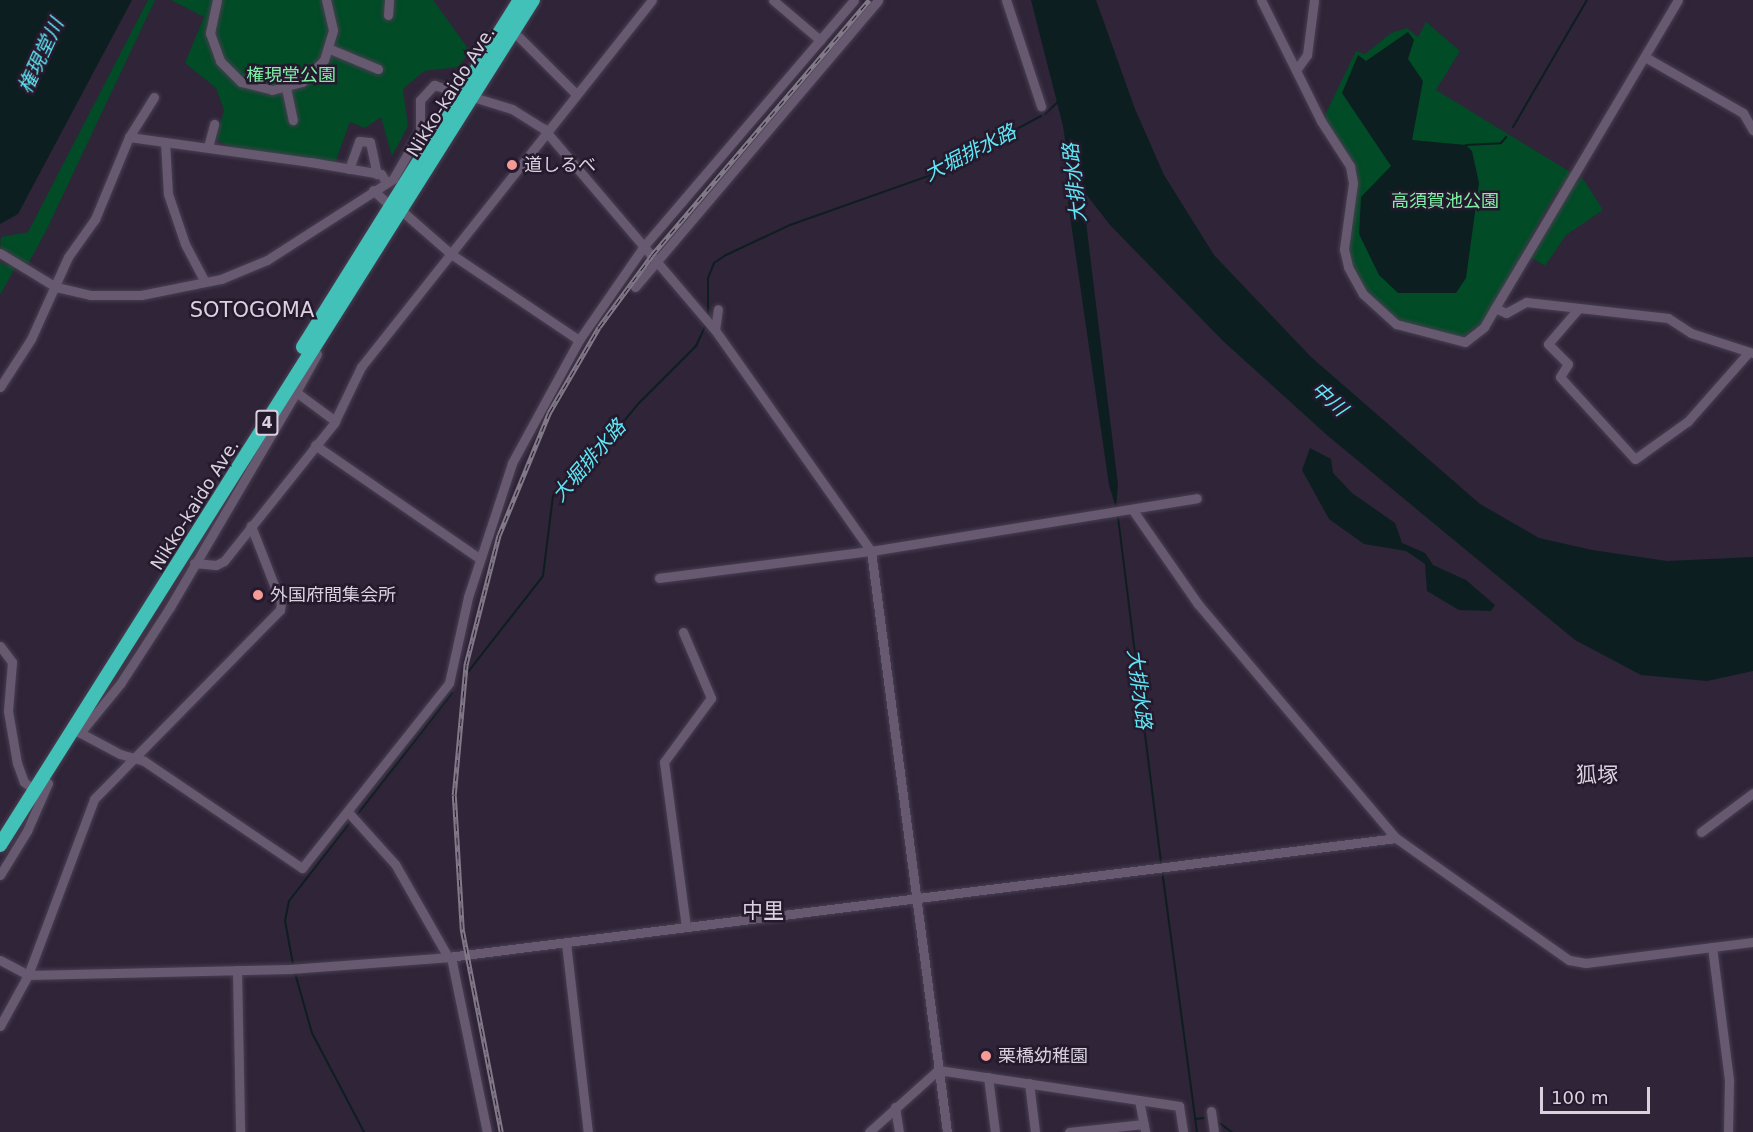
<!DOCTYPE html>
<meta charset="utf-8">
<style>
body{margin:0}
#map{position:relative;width:1753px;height:1132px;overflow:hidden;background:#2f2438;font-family:"DejaVu Sans","Noto Sans JP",sans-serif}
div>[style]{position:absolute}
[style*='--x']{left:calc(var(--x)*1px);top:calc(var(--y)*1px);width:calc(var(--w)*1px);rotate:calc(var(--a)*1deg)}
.green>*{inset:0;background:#014b26}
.water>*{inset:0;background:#0d1e20}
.stream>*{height:2px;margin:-1px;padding:0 1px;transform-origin:1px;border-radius:1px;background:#0d1e20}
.roads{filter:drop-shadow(0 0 2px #493f51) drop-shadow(0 0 2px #493f51)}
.minor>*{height:9px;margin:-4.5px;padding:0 4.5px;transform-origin:4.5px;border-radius:4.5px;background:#675a70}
.highway>*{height:14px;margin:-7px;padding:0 7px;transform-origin:7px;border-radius:7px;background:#41c1b7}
.rail>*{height:4.5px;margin-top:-2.25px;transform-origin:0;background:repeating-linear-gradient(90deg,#251a2d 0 7px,#817888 0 14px);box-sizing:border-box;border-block:2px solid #817888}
.dots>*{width:16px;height:16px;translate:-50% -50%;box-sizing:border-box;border:3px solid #251a2d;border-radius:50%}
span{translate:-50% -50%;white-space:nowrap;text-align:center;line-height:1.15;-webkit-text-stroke:5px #251a2d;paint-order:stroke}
.shield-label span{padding:2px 4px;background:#251a2d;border:2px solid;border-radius:4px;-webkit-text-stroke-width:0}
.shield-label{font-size:16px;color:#d9d1de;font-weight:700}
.park-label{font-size:18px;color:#7ff1a7}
.street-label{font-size:18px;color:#d9d1de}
.poi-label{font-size:18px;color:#d9d1de}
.left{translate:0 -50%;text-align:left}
.water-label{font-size:20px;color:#5fe7f6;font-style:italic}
.quarter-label{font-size:21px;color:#d9d1de}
.scale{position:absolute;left:1540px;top:1087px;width:110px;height:27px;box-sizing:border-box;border:3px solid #d9d1de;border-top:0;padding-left:8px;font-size:18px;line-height:21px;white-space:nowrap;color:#d9d1de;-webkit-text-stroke:4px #251a2d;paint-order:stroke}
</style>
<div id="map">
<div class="green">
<div style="clip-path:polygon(148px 0,155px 0,46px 231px,28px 264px,20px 259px,0 295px,0 262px,7px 266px,14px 256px,0 247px,1px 237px,28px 232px)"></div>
<div style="clip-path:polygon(171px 0,433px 0,470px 51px,458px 67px,424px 71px,403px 89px,408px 126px,392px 156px,381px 117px,365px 128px,350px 122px,335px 163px,232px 147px,216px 140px,224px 110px,216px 88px,185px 63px,204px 17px)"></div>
<div style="clip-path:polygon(1426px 22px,1460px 51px,1436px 90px,1572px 173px,1555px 194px,1484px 321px,1461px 338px,1400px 323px,1369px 298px,1352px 270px,1347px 250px,1355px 186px,1324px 117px,1356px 51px,1365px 54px,1391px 33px,1407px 28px,1418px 37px)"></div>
<div style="clip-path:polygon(1582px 177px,1603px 210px,1566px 235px,1545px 266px,1529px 256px,1569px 190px)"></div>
</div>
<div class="water">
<div style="clip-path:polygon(0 0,132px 0,18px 214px,0 224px)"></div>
<div style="clip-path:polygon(1031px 0,1096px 0,1135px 109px,1164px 175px,1214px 255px,1311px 357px,1480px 504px,1539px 538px,1592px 550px,1667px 561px,1753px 557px,1753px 671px,1707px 681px,1641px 675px,1575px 640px,1328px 436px,1223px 341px,1110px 225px,1082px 189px,1118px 485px,1116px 508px,1109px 485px,1068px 202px,1071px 179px,1063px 126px)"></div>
<div style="clip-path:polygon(1408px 32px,1414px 40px,1408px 59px,1423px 81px,1412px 140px,1466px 145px,1472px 151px,1479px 183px,1466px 278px,1456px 293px,1398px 293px,1379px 275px,1359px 234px,1361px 197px,1391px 166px,1342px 93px,1358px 55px,1366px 61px)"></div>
<div style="clip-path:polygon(1310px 448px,1331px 459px,1333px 473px,1352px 493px,1395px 523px,1402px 543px,1425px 553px,1433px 565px,1466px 580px,1495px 605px,1491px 611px,1459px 610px,1427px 591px,1425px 564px,1406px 551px,1364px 544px,1329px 519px,1302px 470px)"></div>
</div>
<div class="stream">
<div style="--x:1045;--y:114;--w:19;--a:-43"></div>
<div style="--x:1513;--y:127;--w:147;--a:-59.8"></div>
<div style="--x:1466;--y:145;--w:35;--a:-3"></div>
<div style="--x:1501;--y:143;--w:8;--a:-50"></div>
<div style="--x:708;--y:315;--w:37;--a:-90"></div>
<div style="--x:708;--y:278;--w:16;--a:-68"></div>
<div style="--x:714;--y:263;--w:14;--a:-34"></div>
<div style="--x:726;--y:255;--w:71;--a:-25.1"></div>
<div style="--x:790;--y:225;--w:153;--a:-19.5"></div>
<div style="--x:934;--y:174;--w:122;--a:-28.5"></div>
<div style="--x:1118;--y:517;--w:348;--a:82.9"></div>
<div style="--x:468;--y:672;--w:122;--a:-52"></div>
<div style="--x:543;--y:576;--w:81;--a:-82.9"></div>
<div style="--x:553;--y:496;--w:36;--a:-39"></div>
<div style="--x:581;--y:473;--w:91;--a:-50.4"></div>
<div style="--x:639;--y:403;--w:81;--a:-45"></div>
<div style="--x:696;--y:346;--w:23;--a:-65"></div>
<div style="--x:356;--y:816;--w:156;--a:-52"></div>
<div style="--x:1162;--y:870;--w:264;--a:82.4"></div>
<div style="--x:293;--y:964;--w:44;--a:-100.5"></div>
<div style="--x:285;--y:921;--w:20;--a:-79"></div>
<div style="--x:289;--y:901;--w:101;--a:-52.2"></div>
<div style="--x:295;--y:973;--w:62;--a:74.2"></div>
<div style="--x:312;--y:1033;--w:112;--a:62.3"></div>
<div style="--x:1195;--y:1119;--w:9;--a:-6"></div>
<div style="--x:1218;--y:1122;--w:17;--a:36"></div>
</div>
<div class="roads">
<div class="minor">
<div style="--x:217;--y:0;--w:34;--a:102"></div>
<div style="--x:210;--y:33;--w:30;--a:70"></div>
<div style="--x:220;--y:61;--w:30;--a:45"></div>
<div style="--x:241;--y:82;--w:32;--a:14"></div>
<div style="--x:272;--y:90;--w:31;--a:-15"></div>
<div style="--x:302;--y:82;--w:31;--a:-45"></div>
<div style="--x:324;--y:60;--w:31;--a:-73"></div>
<div style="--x:333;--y:30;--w:31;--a:-103"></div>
<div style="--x:773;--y:0;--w:62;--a:40.4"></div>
<div style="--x:1006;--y:0;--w:112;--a:71.7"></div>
<div style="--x:1261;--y:0;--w:135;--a:63.6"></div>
<div style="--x:1321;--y:121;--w:54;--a:57.2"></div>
<div style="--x:1350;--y:166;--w:17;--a:80"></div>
<div style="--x:1353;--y:183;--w:67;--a:97.8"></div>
<div style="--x:1344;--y:249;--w:18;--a:77"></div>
<div style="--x:1348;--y:267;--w:31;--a:61"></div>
<div style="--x:1363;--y:294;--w:45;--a:42.3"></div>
<div style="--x:1396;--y:324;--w:71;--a:14.6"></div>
<div style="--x:1465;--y:342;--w:24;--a:-38"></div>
<div style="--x:1484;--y:327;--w:22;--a:-60"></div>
<div style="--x:1495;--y:308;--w:12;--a:24"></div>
<div style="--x:1506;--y:313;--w:23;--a:-29"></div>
<div style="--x:1526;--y:302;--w:143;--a:6.4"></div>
<div style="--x:1668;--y:318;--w:27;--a:33"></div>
<div style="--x:1691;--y:333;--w:65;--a:17.9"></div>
<div style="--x:388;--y:15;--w:15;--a:-86"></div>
<div style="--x:519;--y:37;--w:79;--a:45"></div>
<div style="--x:330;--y:49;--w:52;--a:22.6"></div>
<div style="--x:1645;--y:57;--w:113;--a:29.7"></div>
<div style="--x:1743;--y:113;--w:20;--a:60"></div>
<div style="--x:1296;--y:70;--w:19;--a:-54"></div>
<div style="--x:1307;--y:55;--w:55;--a:-82.7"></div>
<div style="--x:286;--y:88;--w:33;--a:78"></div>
<div style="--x:154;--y:97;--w:47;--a:122"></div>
<div style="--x:129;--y:137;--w:183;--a:7.9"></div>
<div style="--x:310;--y:162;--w:72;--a:9.6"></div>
<div style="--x:381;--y:174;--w:9;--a:58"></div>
<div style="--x:165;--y:142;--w:52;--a:86.7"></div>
<div style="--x:168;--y:194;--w:53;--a:71.2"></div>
<div style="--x:185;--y:244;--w:43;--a:62.2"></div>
<div style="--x:208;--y:147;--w:24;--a:-75"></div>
<div style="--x:349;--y:169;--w:30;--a:-70"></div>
<div style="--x:359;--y:141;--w:11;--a:5"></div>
<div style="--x:370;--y:142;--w:33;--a:78"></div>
<div style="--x:373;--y:190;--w:16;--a:43"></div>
<div style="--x:403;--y:212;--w:64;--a:41.2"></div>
<div style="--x:451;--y:254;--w:154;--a:33.9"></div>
<div style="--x:0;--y:253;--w:66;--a:31.3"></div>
<div style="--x:56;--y:287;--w:35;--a:13"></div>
<div style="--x:90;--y:295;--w:51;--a:0"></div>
<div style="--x:141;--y:295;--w:82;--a:-11.3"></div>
<div style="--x:221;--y:279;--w:50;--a:-22.4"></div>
<div style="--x:267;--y:260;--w:150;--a:-32.7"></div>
<div style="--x:393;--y:179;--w:54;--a:-60.1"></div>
<div style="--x:420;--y:132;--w:32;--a:-90"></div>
<div style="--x:420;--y:100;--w:21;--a:-47"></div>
<div style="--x:434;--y:85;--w:82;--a:17.1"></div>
<div style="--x:512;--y:109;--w:36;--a:32"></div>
<div style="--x:543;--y:128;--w:265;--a:49.6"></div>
<div style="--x:715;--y:330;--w:271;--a:54.8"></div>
<div style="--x:871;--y:551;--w:586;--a:82.55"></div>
<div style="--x:635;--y:287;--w:376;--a:-49.7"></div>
<div style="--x:1495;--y:308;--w:358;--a:-59.3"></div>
<div style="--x:1578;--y:309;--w:46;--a:130.6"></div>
<div style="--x:1548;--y:344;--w:28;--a:45"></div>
<div style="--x:1568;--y:364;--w:15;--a:122"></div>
<div style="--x:1560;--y:377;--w:111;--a:47.6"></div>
<div style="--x:1635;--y:459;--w:65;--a:-35.6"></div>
<div style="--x:1688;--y:421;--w:91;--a:-48.6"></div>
<div style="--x:715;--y:330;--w:21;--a:-82"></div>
<div style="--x:317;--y:354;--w:43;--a:118.9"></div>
<div style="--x:296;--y:392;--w:49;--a:36.6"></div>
<div style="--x:0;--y:387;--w:57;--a:-57.1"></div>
<div style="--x:31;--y:339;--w:90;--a:-65.7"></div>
<div style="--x:68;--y:257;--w:47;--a:-54.6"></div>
<div style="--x:95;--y:219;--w:89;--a:-67.5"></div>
<div style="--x:315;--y:445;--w:199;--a:34.6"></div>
<div style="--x:1134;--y:512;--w:112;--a:55.2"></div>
<div style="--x:1198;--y:604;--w:307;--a:49.8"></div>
<div style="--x:1396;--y:838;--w:212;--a:35.2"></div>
<div style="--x:1569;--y:960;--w:17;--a:10"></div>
<div style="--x:1586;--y:963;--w:168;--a:-7.2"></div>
<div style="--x:194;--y:563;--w:22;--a:5"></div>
<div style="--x:216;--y:565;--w:9;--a:-27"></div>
<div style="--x:224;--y:561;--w:176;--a:-51.4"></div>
<div style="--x:334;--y:423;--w:62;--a:-64.3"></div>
<div style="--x:361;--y:367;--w:468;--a:-51.6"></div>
<div style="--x:659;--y:578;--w:214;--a:-7.3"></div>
<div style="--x:871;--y:551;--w:330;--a:-9.2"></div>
<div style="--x:683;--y:632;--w:72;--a:67"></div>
<div style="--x:711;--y:698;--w:79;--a:126.3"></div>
<div style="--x:664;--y:762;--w:165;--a:82.4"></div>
<div style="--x:0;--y:646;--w:20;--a:53"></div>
<div style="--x:12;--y:662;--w:49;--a:94.7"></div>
<div style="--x:8;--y:711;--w:53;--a:80.2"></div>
<div style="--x:17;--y:763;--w:20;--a:70"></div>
<div style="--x:24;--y:782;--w:15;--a:37"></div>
<div style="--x:75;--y:730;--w:51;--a:28.1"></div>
<div style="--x:120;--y:754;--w:25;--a:16"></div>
<div style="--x:144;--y:761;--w:191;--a:34.1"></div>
<div style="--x:302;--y:868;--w:236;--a:-51.5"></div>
<div style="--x:449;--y:683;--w:88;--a:-77.5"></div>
<div style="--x:468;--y:597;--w:141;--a:-71.8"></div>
<div style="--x:512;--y:463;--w:140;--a:-61.4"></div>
<div style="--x:579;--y:340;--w:114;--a:-55.3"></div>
<div style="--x:644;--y:246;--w:323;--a:-49.5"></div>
<div style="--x:80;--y:733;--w:63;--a:-50.8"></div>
<div style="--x:120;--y:684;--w:92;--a:-57"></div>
<div style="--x:170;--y:607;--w:249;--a:-59.6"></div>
<div style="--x:348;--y:812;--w:70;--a:47.9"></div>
<div style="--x:395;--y:864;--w:107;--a:60.3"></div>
<div style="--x:1701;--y:832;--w:65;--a:-36.9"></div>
<div style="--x:0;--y:875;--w:52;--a:-58.5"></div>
<div style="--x:27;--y:831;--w:52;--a:-66.4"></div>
<div style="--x:48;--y:783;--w:5;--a:-158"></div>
<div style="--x:566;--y:943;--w:190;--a:83.4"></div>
<div style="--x:1712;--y:947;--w:134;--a:82.7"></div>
<div style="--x:1729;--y:1080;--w:52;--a:91.1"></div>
<div style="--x:451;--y:957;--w:179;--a:78.4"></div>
<div style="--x:0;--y:960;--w:32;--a:28"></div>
<div style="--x:28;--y:975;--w:262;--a:-1.3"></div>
<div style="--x:290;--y:969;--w:158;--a:-4.3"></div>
<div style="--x:448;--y:957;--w:955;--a:-7.15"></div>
<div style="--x:237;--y:970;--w:162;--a:88.9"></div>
<div style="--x:0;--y:1026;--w:58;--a:-61.2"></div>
<div style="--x:28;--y:975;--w:188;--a:-69.4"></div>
<div style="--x:94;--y:799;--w:265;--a:-45.5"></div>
<div style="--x:280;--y:610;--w:7;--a:-82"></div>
<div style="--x:281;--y:603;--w:83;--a:-111.3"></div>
<div style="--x:988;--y:1077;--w:55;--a:82.7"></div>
<div style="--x:1029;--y:1083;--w:49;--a:83"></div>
<div style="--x:1139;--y:1100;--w:33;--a:79"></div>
<div style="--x:895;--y:1107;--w:25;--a:81"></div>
<div style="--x:1211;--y:1111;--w:21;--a:82"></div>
<div style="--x:869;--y:1132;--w:93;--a:-41.9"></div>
<div style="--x:938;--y:1070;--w:244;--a:8.5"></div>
<div style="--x:1179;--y:1106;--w:26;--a:81"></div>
<div style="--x:1069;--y:1132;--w:75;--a:-6.1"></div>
</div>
<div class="highway">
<div style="--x:303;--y:347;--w:409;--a:-58"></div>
<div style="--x:0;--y:845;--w:999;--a:-57.76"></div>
</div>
</div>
<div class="rail">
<div style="--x:501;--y:1132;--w:207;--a:-100.9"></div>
<div style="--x:462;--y:929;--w:134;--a:-93.4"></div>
<div style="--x:454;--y:795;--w:132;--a:-84.8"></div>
<div style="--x:466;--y:664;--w:133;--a:-75.7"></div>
<div style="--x:499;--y:535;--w:132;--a:-67.7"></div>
<div style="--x:549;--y:413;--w:99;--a:-59.8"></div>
<div style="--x:599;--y:327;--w:89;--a:-53.6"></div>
<div style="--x:652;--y:255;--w:335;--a:-49.6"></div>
</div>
<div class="dots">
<div style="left:512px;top:165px;background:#f59b97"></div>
<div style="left:258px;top:595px;background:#f59b97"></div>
<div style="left:986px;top:1056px;background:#f59b97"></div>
</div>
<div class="shield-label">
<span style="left:267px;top:423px">4</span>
</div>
<div class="park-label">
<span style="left:291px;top:75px">権現堂公園</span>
<span style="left:1445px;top:201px">高須賀池公園</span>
</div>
<div class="street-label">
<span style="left:451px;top:92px;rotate:-58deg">Nikko-kaido Ave.</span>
<span style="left:195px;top:505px;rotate:-58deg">Nikko-kaido Ave.</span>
</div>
<div class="poi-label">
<span class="left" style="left:524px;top:165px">道しるべ</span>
<span class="left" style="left:270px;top:595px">外国府間集会所</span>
<span class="left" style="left:998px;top:1056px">栗橋幼稚園</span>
</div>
<div class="water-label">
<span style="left:41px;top:56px;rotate:-65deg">権現堂川</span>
<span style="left:970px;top:153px;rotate:-27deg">大堀排水路</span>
<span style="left:1075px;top:183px;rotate:-96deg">大排水路</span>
<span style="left:1329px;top:399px;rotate:42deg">中川</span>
<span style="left:589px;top:461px;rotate:-49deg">大堀排水路</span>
<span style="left:1139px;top:689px;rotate:83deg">大排水路</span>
</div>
<div class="quarter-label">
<span style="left:252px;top:310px">SOTOGOMA</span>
<span style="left:1597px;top:775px">狐塚</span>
<span style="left:763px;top:911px">中里</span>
</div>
<div class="scale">100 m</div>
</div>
